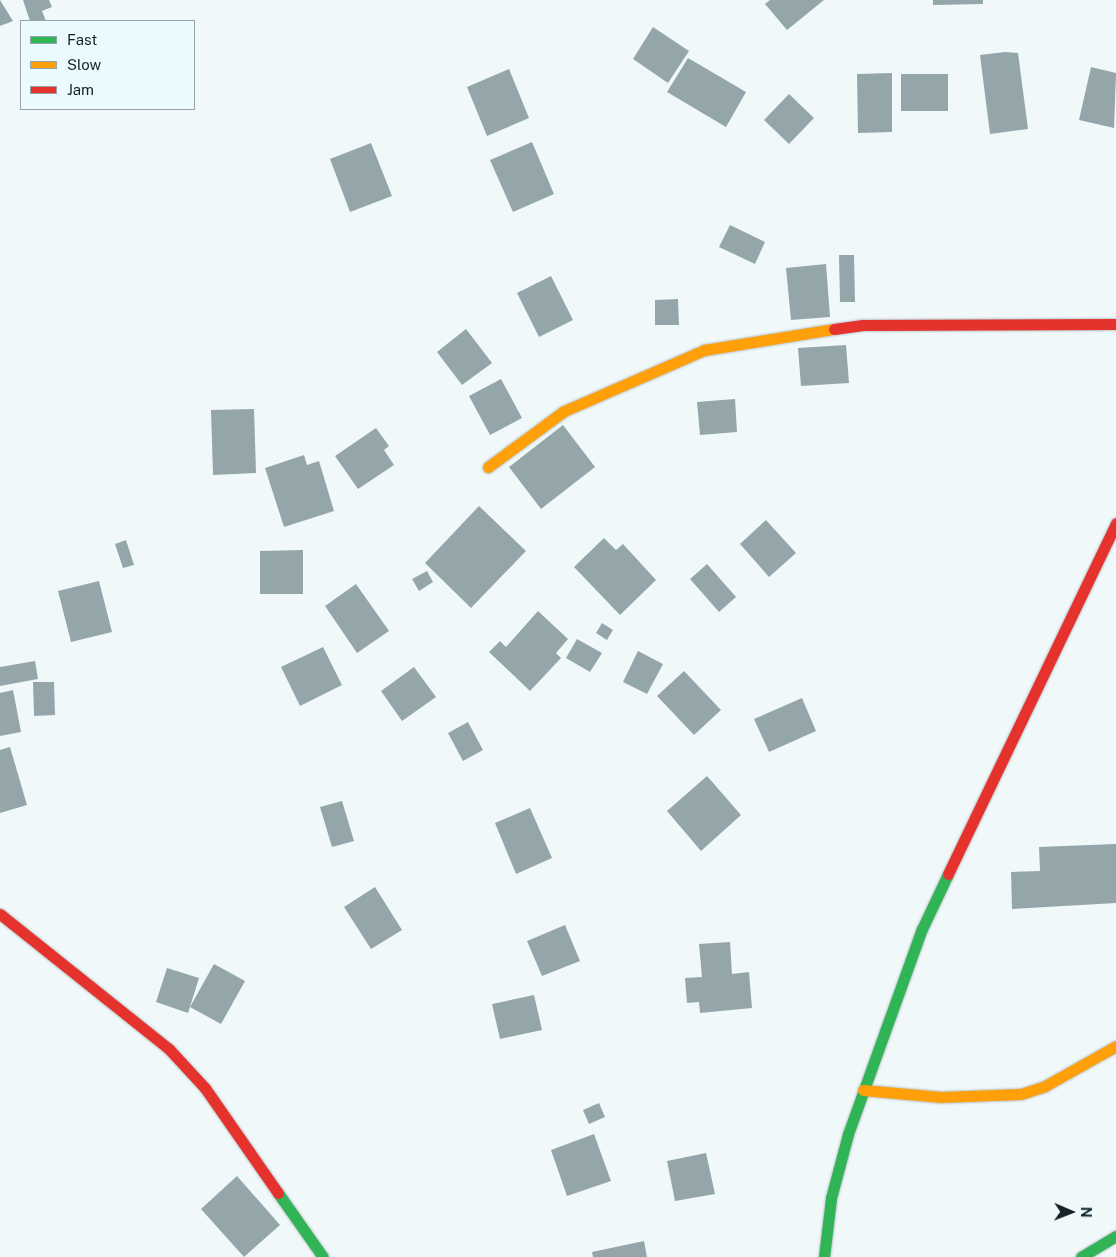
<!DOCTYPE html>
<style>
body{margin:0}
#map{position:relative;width:1116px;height:1257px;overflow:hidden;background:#f0f8fa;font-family:"Public Sans",sans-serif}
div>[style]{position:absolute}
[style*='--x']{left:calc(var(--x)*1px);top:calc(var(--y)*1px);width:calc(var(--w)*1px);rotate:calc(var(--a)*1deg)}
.building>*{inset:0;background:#95a6aa}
.roads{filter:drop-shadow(0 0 1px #b8c2c5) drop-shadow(0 0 1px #b8c2c5)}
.fast>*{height:11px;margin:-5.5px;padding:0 5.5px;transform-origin:5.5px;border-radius:5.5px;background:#30b455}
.slow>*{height:11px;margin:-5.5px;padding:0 5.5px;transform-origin:5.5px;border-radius:5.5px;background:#ff9f0a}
.jam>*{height:11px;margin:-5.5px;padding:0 5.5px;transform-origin:5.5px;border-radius:5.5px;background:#e5322d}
span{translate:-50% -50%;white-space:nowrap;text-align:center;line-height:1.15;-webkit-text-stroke:5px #ebfaff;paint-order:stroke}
.legend{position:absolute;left:20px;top:20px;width:175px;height:90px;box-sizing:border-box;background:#ebfaff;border:1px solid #95a4a9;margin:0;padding:6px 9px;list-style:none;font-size:15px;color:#152327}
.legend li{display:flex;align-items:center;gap:10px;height:25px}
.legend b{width:25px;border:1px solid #95a4a9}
.north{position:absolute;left:1046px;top:1187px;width:50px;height:50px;-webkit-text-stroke:4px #ebfaff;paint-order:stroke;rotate:91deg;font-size:14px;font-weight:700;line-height:20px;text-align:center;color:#152327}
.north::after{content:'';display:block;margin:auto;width:18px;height:22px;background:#152327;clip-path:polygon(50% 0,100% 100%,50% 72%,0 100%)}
</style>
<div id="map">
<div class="building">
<div style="clip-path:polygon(0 0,13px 21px,0 26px)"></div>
<div style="clip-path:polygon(23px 0,49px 0,52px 7px,42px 11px,46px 21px,30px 21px)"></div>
<div style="clip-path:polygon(770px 0,824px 0,787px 30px,765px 4px)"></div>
<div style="clip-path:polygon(933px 0,983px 0,983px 4px,933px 5px)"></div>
<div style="clip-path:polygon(653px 27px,689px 51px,668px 83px,633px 59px)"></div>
<div style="clip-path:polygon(1005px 52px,1018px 53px,1028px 129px,990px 134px,980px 55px)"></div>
<div style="clip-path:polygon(688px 58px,746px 92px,726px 127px,667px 92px)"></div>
<div style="clip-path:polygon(1091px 67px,1116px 73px,1114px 128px,1079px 120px)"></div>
<div style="clip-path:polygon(509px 69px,529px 118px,487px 136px,467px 87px)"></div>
<div style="clip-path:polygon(892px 73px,892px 132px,858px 133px,857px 74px)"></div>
<div style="clip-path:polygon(901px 74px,948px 74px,948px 111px,901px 111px)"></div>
<div style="clip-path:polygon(789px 94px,814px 118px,789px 144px,764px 120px)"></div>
<div style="clip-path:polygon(532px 142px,554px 194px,513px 212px,490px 160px)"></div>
<div style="clip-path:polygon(371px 143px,392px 196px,350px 212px,330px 159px)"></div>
<div style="clip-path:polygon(730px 225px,765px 242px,755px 264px,719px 247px)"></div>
<div style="clip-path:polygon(839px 255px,854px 255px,855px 302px,840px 302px)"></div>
<div style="clip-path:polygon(826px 264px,830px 317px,791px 320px,786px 268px)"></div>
<div style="clip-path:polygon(551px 276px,573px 320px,539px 337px,517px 293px)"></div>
<div style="clip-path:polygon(678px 299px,679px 325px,655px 325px,655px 300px)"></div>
<div style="clip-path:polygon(466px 329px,492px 363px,462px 385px,437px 352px)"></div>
<div style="clip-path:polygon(846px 345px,849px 383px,801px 386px,798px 348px)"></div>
<div style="clip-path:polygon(501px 379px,522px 418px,490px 435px,469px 396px)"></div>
<div style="clip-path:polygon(735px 399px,737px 432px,700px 435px,697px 402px)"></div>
<div style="clip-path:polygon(254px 409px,256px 473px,213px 475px,211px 410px)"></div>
<div style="clip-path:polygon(563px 425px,595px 467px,541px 509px,509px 467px)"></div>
<div style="clip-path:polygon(376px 428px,389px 446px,384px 450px,394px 465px,358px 489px,335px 456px)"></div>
<div style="clip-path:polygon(304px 455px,307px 465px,319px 461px,334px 511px,284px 527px,265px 468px)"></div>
<div style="clip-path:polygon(479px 506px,526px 551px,471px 608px,425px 563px)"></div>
<div style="clip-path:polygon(766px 520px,796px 553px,769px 577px,740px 544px)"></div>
<div style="clip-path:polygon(604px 538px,616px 550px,623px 544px,656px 580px,620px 615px,574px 567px)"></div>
<div style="clip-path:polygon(126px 540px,134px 565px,123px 568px,115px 544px)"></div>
<div style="clip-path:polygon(303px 550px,303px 594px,260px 594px,260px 551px)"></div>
<div style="clip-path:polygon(707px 564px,736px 597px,719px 612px,690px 579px)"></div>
<div style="clip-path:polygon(427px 571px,433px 582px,419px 591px,412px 579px)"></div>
<div style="clip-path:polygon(99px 581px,112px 632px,71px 642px,58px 591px)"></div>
<div style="clip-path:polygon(356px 584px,389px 631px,357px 653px,325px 606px)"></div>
<div style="clip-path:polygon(538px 611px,568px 639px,556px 653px,561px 658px,530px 691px,489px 652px,500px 641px,506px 647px)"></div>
<div style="clip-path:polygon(602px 623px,613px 630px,607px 640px,596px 633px)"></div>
<div style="clip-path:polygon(577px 639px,602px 653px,590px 672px,566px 658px)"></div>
<div style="clip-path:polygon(323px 647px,342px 685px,300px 706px,281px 667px)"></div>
<div style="clip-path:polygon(638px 651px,663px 664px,647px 694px,623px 682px)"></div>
<div style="clip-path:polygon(35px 661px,38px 679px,0 686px,0 667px)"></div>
<div style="clip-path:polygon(414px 667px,436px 697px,402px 721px,381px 691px)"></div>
<div style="clip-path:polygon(684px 671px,721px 710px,694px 735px,657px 696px)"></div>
<div style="clip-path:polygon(33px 682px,54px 682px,55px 715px,34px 716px)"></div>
<div style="clip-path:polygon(13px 690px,21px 732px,0 736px,0 693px)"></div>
<div style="clip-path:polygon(802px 698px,816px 731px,769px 752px,754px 719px)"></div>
<div style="clip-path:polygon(468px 722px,483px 750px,463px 761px,448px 733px)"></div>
<div style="clip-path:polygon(10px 747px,27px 805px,0 813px,0 750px)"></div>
<div style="clip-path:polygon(707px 776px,741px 815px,701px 851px,667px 811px)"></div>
<div style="clip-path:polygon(342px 801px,354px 841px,332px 847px,320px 807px)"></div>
<div style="clip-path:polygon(530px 808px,552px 858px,516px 874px,495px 823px)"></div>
<div style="clip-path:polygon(1116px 844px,1116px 903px,1012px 909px,1011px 872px,1040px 871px,1039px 847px)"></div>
<div style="clip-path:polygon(375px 887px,402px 930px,371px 949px,344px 907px)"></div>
<div style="clip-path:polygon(565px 925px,580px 961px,542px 976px,527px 941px)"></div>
<div style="clip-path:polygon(730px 942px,732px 974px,749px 972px,752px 1008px,700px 1013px,699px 1002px,687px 1003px,685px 978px,702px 977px,699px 944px)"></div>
<div style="clip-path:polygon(214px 964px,245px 981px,221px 1024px,190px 1007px)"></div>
<div style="clip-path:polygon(167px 968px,199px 978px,188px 1013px,156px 1002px)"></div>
<div style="clip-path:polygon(534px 995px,542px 1030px,500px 1039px,492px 1004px)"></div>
<div style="clip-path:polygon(599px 1103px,605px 1117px,589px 1124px,583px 1110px)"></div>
<div style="clip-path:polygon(594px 1134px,611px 1181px,567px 1196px,551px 1150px)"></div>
<div style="clip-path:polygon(706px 1153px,715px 1194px,675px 1201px,667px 1161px)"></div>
<div style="clip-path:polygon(237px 1176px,280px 1225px,244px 1257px,201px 1209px)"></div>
<div style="clip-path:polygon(644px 1241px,647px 1257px,593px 1257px,592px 1252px)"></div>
</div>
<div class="roads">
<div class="fast">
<div style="--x:278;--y:1193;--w:78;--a:54.9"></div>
<div style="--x:824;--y:1257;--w:59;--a:-83.2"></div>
<div style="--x:831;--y:1198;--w:66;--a:-75.1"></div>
<div style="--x:848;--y:1134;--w:218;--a:-70.2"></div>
<div style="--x:922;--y:929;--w:61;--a:-64.7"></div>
<div style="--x:1081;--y:1257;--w:41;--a:-31"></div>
</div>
<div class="slow">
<div style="--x:488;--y:467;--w:94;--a:-36.4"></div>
<div style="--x:564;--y:411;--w:153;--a:-23.5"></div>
<div style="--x:704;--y:350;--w:132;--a:-9.2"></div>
<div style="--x:863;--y:1090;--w:78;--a:5.1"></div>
<div style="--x:941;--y:1097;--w:80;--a:-2.1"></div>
<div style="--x:1021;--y:1094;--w:25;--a:-18"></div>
<div style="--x:1045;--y:1086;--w:81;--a:-29.4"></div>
</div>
<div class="jam">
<div style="--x:834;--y:329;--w:29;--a:-8"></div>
<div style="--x:863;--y:325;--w:253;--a:-0.2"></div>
<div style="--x:948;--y:874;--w:389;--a:-64.4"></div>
<div style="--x:0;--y:914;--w:216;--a:38.6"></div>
<div style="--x:169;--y:1049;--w:53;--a:47.3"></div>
<div style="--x:205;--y:1088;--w:128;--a:55.2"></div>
</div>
</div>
<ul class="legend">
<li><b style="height:6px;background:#30b455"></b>Fast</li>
<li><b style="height:6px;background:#ff9f0a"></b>Slow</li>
<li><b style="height:6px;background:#e5322d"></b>Jam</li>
</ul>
<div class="north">N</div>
</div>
